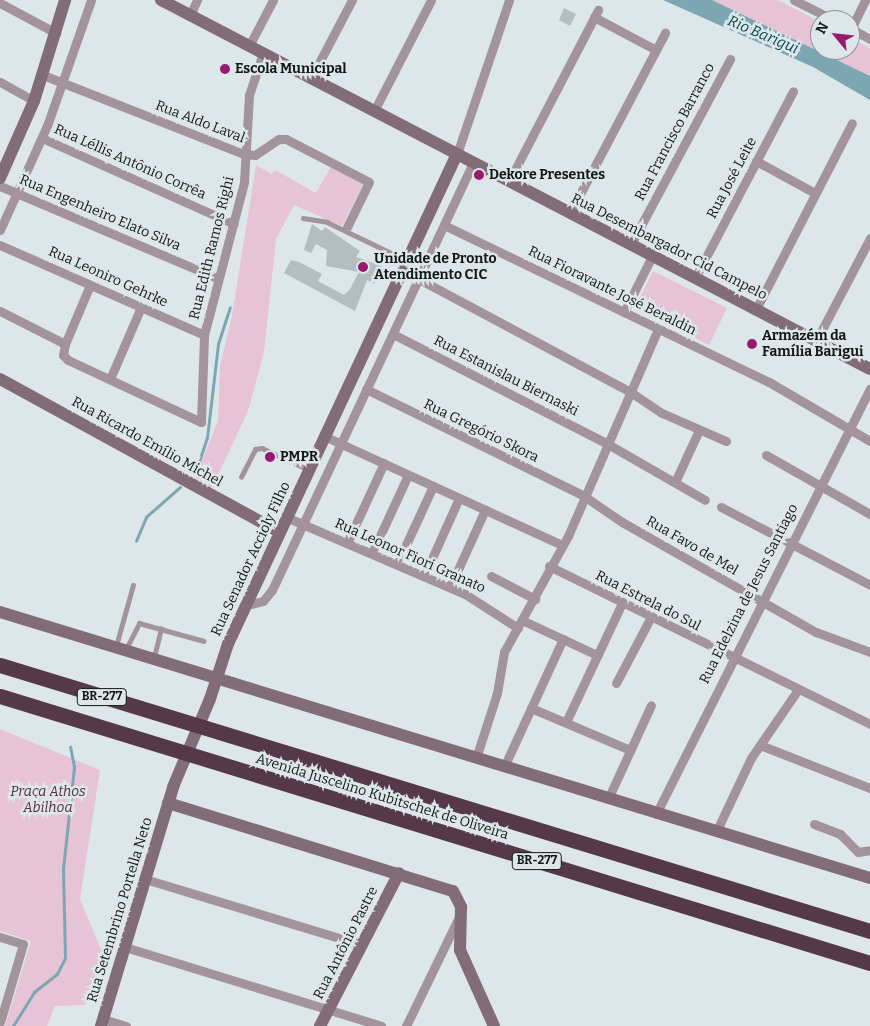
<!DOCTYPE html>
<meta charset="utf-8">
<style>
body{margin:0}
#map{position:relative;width:870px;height:1026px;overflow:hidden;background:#dde7ea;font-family:Bitter,serif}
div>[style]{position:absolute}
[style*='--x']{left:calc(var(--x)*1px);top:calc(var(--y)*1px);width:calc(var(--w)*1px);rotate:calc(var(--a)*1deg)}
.green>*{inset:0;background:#e6c3d5}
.water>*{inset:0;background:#7da6b3}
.stream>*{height:2.5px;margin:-1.25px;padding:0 1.25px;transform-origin:1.25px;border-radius:1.25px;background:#7da6b3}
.building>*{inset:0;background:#b4bdc0}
.lane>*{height:4.5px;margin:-2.25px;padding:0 2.25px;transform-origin:2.25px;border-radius:2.25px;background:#a3939b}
.street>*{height:9px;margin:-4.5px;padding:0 4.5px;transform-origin:4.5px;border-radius:4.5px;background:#a3939b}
.secondary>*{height:12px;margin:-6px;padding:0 6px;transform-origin:6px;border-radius:6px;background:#826c78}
.highway>*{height:15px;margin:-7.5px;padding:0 7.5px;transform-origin:7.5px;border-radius:7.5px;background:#563949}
.dots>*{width:14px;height:14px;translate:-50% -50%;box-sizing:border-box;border:2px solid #dde7ea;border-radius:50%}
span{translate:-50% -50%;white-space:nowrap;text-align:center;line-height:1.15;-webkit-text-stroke:5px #dde7ea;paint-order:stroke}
.shield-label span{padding:1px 4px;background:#dde7ea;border:1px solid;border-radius:4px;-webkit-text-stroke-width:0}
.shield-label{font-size:12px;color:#141718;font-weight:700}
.poi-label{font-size:14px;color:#141718;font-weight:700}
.left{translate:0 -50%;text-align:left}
.street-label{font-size:14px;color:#141718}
.park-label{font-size:14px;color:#5a2c47;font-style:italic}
.water-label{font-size:15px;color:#064453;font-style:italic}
.north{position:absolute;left:810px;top:10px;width:50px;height:50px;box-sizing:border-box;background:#dde7ea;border:1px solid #8d9496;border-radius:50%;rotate:298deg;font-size:14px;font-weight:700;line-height:20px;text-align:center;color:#141718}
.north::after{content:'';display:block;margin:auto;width:18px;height:22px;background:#99196f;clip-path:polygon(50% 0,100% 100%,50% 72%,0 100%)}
</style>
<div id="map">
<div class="green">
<div style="clip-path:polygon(712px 0,778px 0,820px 22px,820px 50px,850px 50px,850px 38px,870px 48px,870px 76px)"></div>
<div style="clip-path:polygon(256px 165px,272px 174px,275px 170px,316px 193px,331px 167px,363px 184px,342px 226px,294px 205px,276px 239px,264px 352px,248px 411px,212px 488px,195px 478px,218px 421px,220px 366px,232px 316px)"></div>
<div style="clip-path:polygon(653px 271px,727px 308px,709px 345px,635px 308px)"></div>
<div style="clip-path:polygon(0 729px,100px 770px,80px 899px,104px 957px,85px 1005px,55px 1006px,47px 1026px,5px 1026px,31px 941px,0 931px)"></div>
</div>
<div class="water">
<div style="clip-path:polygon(663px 0,712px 0,870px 76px,870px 100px,813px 67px)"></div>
</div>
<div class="stream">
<div style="--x:198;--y:465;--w:28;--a:-72"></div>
<div style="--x:207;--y:438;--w:95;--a:-83.3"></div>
<div style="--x:218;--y:344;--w:38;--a:-72"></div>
<div style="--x:136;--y:541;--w:26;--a:-67"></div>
<div style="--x:146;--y:517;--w:45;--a:-41.4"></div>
<div style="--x:13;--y:1026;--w:40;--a:-58"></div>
<div style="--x:34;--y:992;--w:29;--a:-38"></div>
<div style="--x:57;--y:974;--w:18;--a:-63"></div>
<div style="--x:65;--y:958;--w:89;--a:-91.3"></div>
<div style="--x:63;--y:869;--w:103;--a:-83.8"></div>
<div style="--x:74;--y:767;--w:20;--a:-101"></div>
</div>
<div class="building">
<div style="clip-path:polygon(564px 8px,576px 14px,570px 26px,559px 20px)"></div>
<div style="clip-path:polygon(312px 224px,322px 231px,325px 227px,360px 251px,356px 257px,384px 267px,374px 284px,367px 280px,355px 311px,284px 273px,291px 260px,299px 262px,322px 274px,318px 281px,344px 295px,350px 289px,359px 272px,326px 266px,327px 250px,316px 244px,311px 253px,304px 250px)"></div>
</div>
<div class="lane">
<div style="--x:303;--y:218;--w:24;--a:9"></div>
<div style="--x:327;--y:222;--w:88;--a:25.7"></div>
<div style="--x:241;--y:477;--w:31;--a:-63"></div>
<div style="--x:255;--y:449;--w:7;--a:-8"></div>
<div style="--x:262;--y:448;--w:50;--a:25"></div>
<div style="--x:116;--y:646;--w:63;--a:-74.4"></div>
<div style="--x:126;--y:649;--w:29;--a:-63"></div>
<div style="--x:139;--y:623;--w:67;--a:15.5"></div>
<div style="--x:154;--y:657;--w:29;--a:-76"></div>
</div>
<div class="street">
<div style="--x:794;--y:0;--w:45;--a:26.6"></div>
<div style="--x:0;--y:3;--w:64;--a:28.2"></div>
<div style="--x:190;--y:15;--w:17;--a:-65"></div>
<div style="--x:594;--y:17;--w:70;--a:28"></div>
<div style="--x:850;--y:28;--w:23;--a:29"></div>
<div style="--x:851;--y:29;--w:32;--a:-64"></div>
<div style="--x:249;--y:46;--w:52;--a:-62.4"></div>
<div style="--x:43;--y:75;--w:216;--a:21.5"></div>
<div style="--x:244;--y:154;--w:11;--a:5"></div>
<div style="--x:255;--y:155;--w:29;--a:-34"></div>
<div style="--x:279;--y:139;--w:7;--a:0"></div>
<div style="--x:286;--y:139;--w:93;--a:27.4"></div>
<div style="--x:369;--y:182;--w:50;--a:116.1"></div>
<div style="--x:311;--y:78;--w:88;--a:-62.3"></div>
<div style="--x:0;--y:82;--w:39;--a:29"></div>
<div style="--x:374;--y:111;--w:125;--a:-62.8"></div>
<div style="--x:42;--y:138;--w:210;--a:24.1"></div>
<div style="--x:457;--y:154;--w:163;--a:-71.3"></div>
<div style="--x:756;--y:161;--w:67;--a:28.5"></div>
<div style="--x:509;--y:181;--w:193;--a:-62.5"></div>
<div style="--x:0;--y:186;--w:236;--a:23"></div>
<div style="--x:570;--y:213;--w:204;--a:-62.2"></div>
<div style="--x:444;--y:225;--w:361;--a:25.8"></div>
<div style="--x:769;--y:382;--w:117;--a:30.3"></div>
<div style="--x:0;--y:230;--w:117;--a:-65.8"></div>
<div style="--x:48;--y:123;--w:130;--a:-70.7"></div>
<div style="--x:631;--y:244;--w:210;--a:-61.8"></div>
<div style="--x:0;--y:245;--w:223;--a:23.8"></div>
<div style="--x:402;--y:270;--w:257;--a:28.1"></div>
<div style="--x:629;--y:391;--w:40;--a:34"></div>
<div style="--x:662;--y:413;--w:70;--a:23.6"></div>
<div style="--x:695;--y:278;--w:211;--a:-62.3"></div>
<div style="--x:756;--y:309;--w:209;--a:-62.7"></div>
<div style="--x:0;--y:311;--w:73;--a:26.9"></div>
<div style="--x:65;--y:344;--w:11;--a:100"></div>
<div style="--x:63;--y:355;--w:7;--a:45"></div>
<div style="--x:68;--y:360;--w:147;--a:25"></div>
<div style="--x:201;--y:422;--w:87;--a:-88"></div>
<div style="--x:204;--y:335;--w:158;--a:-75.3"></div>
<div style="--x:244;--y:182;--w:87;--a:-86.7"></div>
<div style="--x:249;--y:95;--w:44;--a:-71.6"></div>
<div style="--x:624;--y:312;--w:63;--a:-63.4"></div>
<div style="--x:393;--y:334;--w:239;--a:27.1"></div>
<div style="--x:606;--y:443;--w:114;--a:29.9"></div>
<div style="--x:816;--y:341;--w:116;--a:-62.3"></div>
<div style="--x:65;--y:344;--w:64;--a:-67"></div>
<div style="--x:110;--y:379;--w:78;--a:-66.7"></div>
<div style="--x:366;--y:389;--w:243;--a:26.1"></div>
<div style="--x:584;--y:496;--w:46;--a:34.4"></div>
<div style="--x:622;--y:522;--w:223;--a:29.6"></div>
<div style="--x:816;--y:632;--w:58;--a:20.3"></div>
<div style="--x:324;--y:436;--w:262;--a:24.6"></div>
<div style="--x:766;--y:455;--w:120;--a:29.6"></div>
<div style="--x:675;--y:482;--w:57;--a:-65.2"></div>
<div style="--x:721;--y:507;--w:168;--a:27.6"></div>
<div style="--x:286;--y:517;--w:195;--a:23.3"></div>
<div style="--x:465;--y:594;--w:63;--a:32.7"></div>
<div style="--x:347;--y:543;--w:88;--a:-65.2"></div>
<div style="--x:372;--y:553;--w:86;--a:-65.2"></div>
<div style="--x:397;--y:564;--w:86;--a:-65.2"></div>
<div style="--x:549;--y:566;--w:358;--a:26.2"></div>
<div style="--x:424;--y:576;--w:85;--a:-65.8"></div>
<div style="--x:491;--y:576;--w:50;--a:27.6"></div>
<div style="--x:450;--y:587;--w:85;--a:-65.6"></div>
<div style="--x:244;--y:606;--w:20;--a:-15"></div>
<div style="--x:263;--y:601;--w:14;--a:-51"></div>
<div style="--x:272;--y:590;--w:473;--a:-64.8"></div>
<div style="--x:524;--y:621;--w:81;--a:25"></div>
<div style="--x:616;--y:683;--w:75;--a:-62.1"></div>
<div style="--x:531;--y:708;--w:108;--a:23"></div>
<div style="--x:566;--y:722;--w:132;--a:-64.8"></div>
<div style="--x:760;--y:745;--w:118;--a:21.4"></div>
<div style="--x:476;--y:758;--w:68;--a:-72.1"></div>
<div style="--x:497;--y:693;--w:42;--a:-80.3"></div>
<div style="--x:504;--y:652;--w:132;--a:-61.1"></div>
<div style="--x:568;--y:536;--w:226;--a:-66.5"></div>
<div style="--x:504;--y:767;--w:141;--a:-65.3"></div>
<div style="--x:608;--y:799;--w:103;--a:-65.4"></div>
<div style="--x:656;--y:814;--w:476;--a:-63.3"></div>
<div style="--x:814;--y:824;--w:28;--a:21"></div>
<div style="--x:840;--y:834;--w:25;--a:45"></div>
<div style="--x:858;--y:852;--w:12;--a:-9"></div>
<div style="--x:716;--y:832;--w:82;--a:-64.7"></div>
<div style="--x:751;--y:758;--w:81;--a:-55.5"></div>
<div style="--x:145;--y:879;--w:227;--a:16.9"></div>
<div style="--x:0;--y:937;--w:24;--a:17"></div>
<div style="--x:23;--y:944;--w:81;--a:106.4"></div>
<div style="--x:125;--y:947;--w:268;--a:17.1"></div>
<div style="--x:103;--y:1019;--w:24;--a:17"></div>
<div style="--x:406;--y:1026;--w:121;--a:-64.1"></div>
</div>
<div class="secondary">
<div style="--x:161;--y:0;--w:799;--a:27.49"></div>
<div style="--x:0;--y:178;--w:84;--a:-66.2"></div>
<div style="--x:34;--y:101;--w:106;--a:-72.9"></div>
<div style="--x:0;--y:379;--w:318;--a:28.7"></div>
<div style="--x:0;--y:612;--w:910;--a:17"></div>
<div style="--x:168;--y:803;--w:298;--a:17.2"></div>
<div style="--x:453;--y:891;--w:18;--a:63"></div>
<div style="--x:461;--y:907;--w:43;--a:91.3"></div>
<div style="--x:460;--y:950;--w:83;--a:65.9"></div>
<div style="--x:101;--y:1026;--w:250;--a:-73.2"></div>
<div style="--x:173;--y:787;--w:95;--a:-67.2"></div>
<div style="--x:210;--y:699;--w:58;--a:-71.9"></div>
<div style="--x:228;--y:644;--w:541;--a:-64.95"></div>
<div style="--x:320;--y:1026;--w:172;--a:-62.7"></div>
</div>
<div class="highway">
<div style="--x:0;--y:665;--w:910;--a:17"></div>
<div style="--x:0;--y:696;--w:910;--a:17.06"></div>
</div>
<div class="dots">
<div style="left:225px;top:69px;background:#99196f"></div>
<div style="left:479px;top:175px;background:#99196f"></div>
<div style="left:363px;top:267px;background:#99196f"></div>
<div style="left:752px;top:344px;background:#99196f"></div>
<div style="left:270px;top:457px;background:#99196f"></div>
</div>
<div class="shield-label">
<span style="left:102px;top:697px">BR-277</span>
<span style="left:537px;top:861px">BR-277</span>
</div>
<div class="poi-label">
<span class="left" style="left:235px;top:69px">Escola Municipal</span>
<span class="left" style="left:489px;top:175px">Dekore Presentes</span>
<span class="left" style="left:374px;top:267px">Unidade de Pronto<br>Atendimento CIC</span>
<span class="left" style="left:762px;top:344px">Armazém da<br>Família Barigui</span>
<span class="left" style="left:280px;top:457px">PMPR</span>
</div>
<div class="street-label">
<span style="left:200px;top:122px;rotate:21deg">Rua Aldo Laval</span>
<span style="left:675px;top:132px;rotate:-62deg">Rua Francisco Barranco</span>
<span style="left:130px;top:162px;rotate:24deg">Rua Léllis Antônio Corrêa</span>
<span style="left:732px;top:178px;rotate:-62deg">Rua José Leite</span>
<span style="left:100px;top:213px;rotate:23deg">Rua Engenheiro Elato Silva</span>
<span style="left:669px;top:247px;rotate:27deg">Rua Desembargador Cid Campelo</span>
<span style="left:212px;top:248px;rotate:-76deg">Rua Edith Ramos Righi</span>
<span style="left:108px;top:277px;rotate:24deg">Rua Leoniro Gehrke</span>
<span style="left:612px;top:291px;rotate:26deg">Rua Fioravante José Beraldin</span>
<span style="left:506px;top:376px;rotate:27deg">Rua Estanislau Biernaski</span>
<span style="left:481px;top:431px;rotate:26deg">Rua Gregório Skora</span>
<span style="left:147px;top:442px;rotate:29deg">Rua Ricardo Emílio Michel</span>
<span style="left:692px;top:546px;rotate:30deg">Rua Favo de Mel</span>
<span style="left:410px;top:556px;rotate:24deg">Rua Leonor Fiori Granato</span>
<span style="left:251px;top:559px;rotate:-65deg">Rua Senador Accioly Filho</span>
<span style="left:749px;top:594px;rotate:-63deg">Rua Edelzina de Jesus Santiago</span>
<span style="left:648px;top:601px;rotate:27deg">Rua Estrela do Sul</span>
<span style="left:382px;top:797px;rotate:17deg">Avenida Juscelino Kubitschek de Oliveira</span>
<span style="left:120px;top:910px;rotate:-73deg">Rua Setembrino Portella Neto</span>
<span style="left:346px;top:943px;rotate:-63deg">Rua Antônio Pastre</span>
</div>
<div class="park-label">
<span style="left:48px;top:800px">Praça Athos<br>Abilhoa</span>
</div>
<div class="water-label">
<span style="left:763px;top:35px;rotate:23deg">Rio Barigui</span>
</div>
<div class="north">N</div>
</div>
